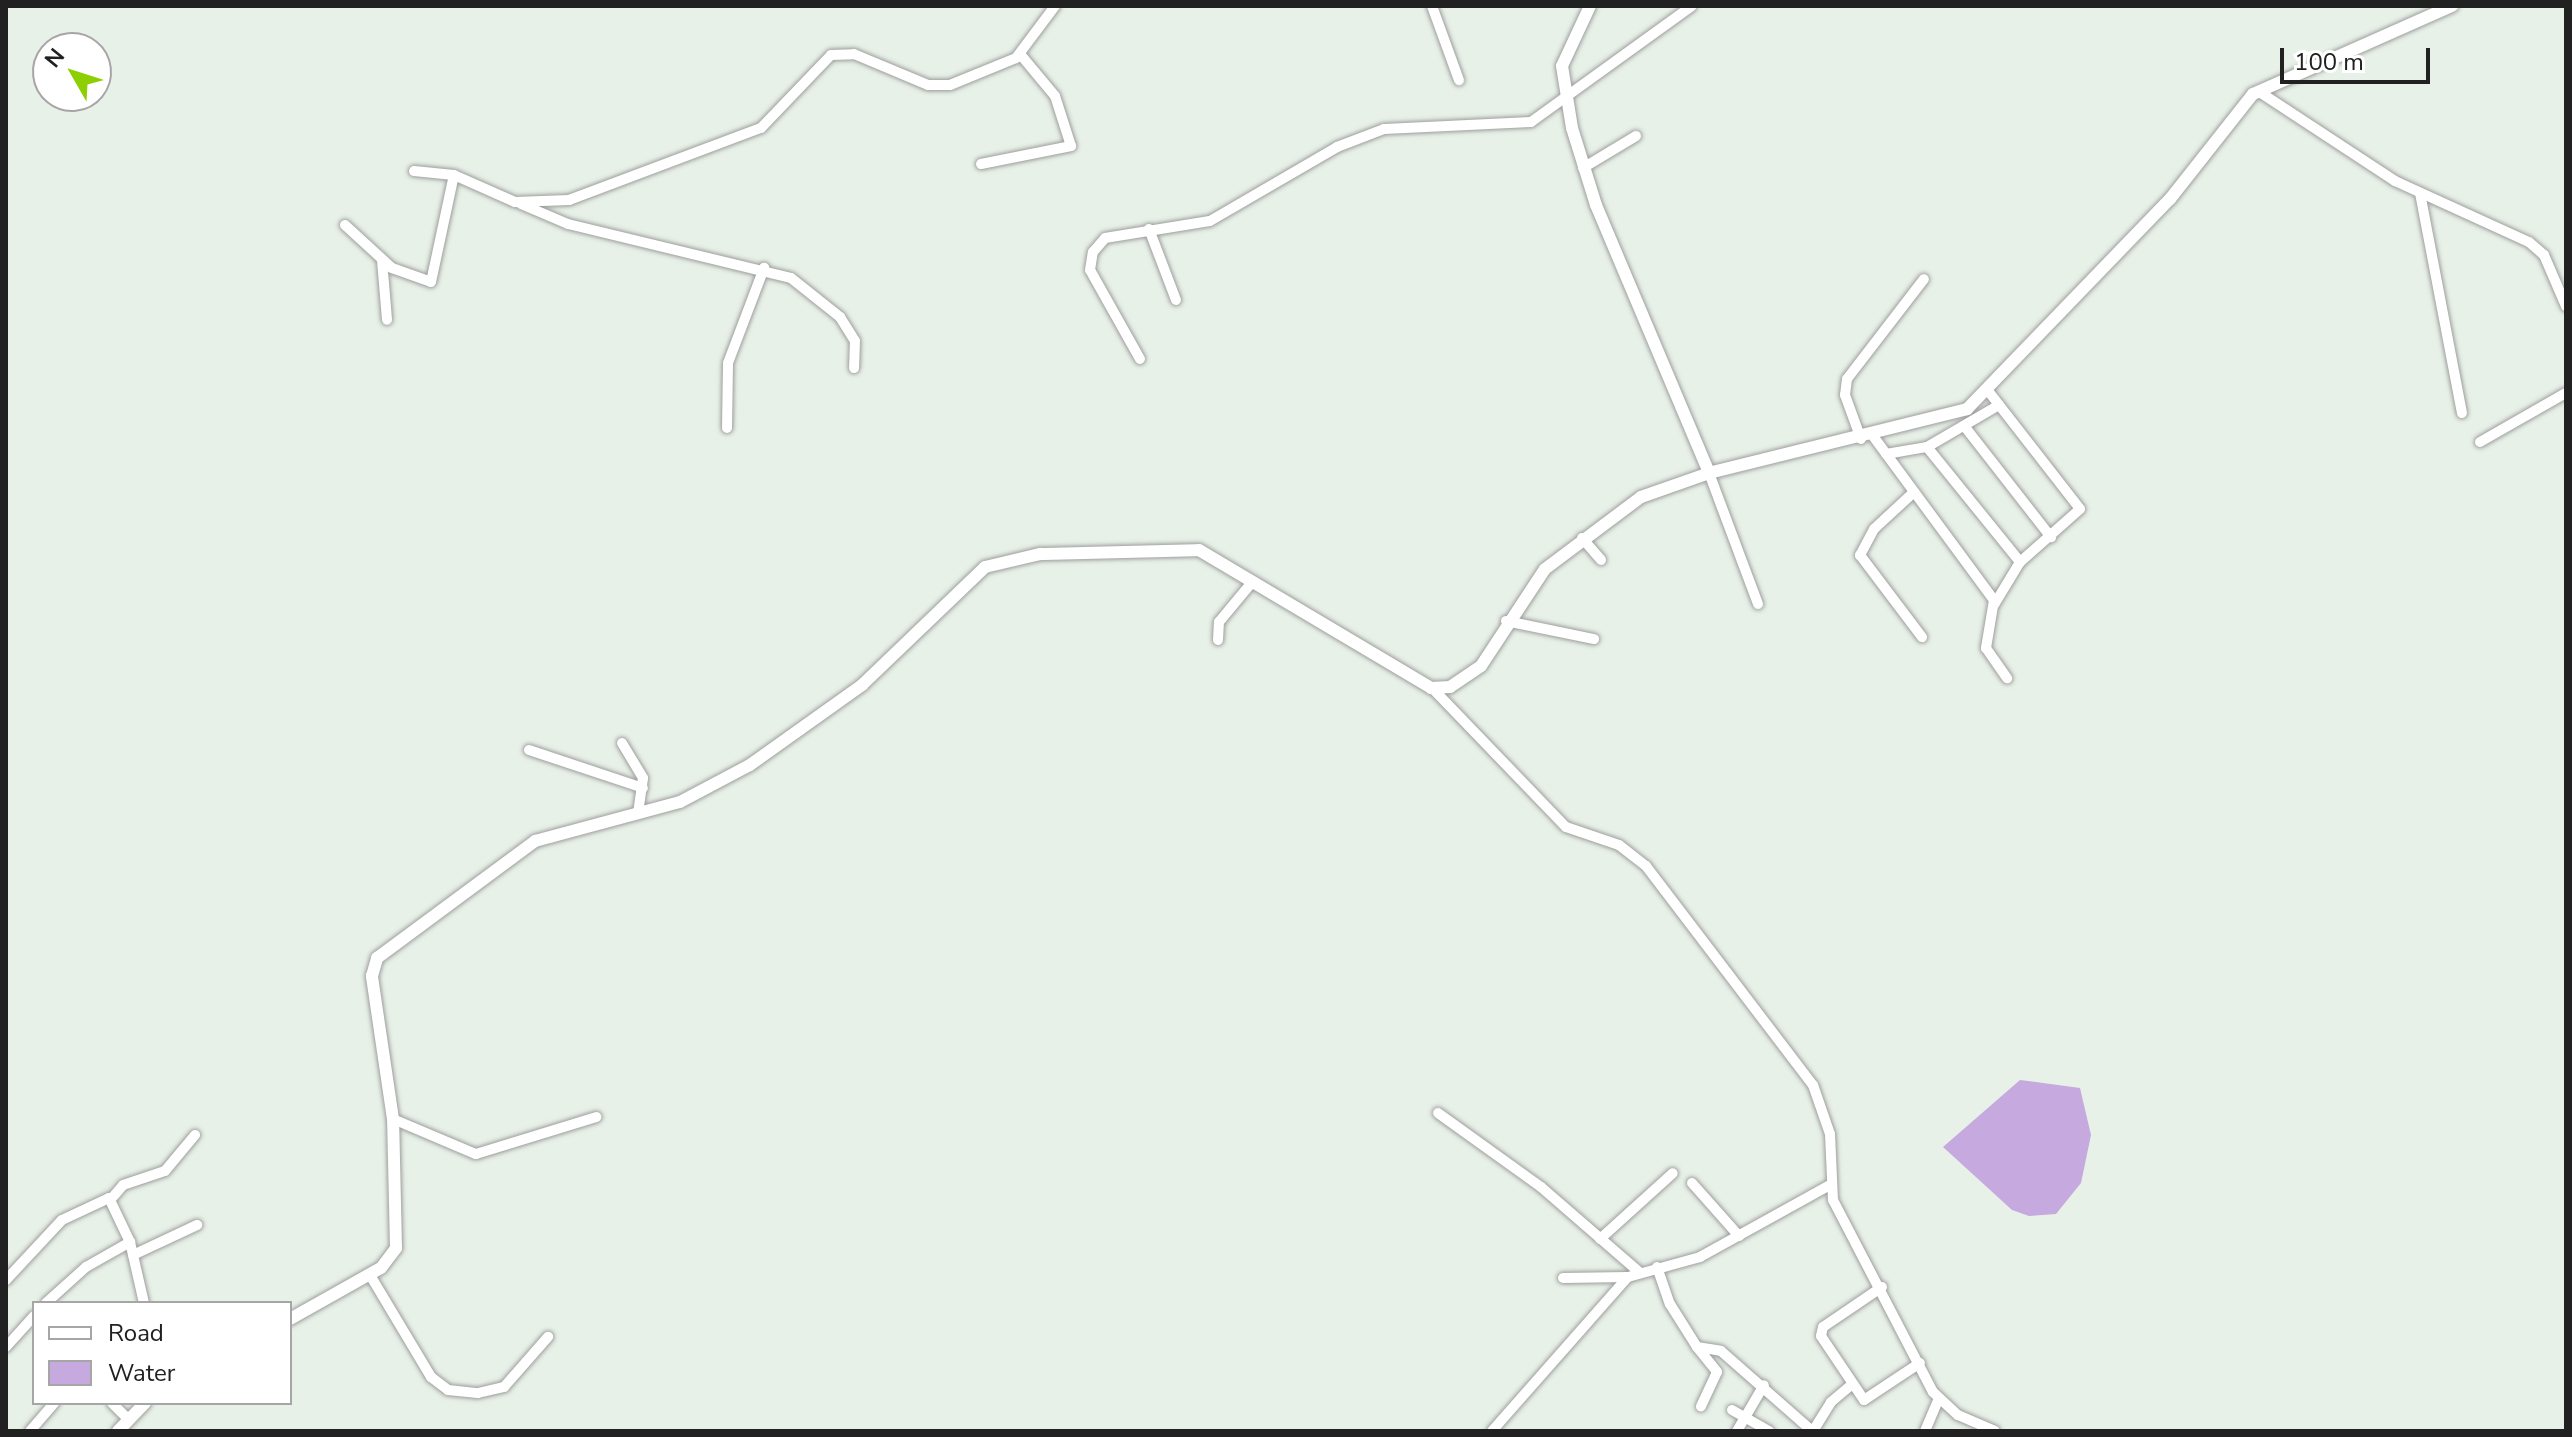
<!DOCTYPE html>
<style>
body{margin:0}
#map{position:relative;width:2572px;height:1437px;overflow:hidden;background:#e8f1e8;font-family:"Nunito Sans",sans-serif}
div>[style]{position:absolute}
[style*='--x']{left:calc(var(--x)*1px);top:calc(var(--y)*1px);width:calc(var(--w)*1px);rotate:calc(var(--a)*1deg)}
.water>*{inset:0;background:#c6a9de}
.roads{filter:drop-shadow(0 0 2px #9e9e9e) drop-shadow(0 0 2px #9e9e9e)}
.minor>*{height:10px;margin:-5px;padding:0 5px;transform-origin:5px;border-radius:5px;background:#fff}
.tertiary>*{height:12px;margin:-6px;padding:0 6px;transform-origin:6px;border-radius:6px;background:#fff}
span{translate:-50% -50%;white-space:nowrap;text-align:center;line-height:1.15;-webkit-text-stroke:6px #fff;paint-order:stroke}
.frame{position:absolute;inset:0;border:8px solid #212121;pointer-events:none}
.legend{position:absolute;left:32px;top:1301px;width:260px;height:104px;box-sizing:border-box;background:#fff;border:2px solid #a6a6a6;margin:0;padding:10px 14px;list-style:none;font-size:24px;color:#212121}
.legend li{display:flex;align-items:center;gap:16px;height:40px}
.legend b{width:40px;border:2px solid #a6a6a6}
.north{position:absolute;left:32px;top:32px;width:80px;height:80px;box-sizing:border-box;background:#fff;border:2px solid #a6a6a6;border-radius:50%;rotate:309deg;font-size:22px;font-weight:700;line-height:32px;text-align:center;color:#212121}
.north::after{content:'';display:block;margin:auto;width:28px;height:36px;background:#8dcf03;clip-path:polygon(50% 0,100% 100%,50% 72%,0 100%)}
.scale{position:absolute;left:2280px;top:48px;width:150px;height:36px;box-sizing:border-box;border:4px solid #212121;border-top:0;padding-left:10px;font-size:24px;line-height:28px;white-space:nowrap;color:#212121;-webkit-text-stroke:6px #fff;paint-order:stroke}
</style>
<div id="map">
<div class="water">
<div style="clip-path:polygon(2020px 1080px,2080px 1088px,2091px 1135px,2081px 1183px,2056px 1214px,2029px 1216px,2012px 1210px,1943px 1147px)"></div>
</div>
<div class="roads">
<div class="minor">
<div style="--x:1432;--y:6;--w:79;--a:70"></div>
<div style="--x:2258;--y:91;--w:164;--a:33.3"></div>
<div style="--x:2395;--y:181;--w:147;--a:24.5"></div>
<div style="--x:2529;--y:242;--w:20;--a:41"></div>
<div style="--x:2544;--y:255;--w:56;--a:66.7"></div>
<div style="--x:981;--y:164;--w:92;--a:-11.3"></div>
<div style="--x:1071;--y:146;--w:52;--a:-107.7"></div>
<div style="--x:1055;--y:96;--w:55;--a:-129.8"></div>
<div style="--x:1583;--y:168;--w:62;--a:-31.1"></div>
<div style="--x:414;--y:171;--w:40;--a:5.7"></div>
<div style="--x:454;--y:175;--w:67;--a:23.9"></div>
<div style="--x:515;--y:202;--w:54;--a:-2.1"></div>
<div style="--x:569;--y:200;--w:205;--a:-20.6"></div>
<div style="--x:761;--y:128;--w:101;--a:-46.2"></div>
<div style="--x:831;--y:55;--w:23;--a:-2"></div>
<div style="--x:854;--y:54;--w:80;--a:22.7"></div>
<div style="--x:928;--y:85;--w:22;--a:0"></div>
<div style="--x:950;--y:85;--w:71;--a:-22.2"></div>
<div style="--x:1016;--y:58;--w:65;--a:-53.1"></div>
<div style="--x:2420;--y:193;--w:224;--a:79.2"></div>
<div style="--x:521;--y:204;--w:51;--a:23.1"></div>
<div style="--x:568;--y:224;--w:229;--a:13.6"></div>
<div style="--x:791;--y:278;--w:63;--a:38.5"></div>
<div style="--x:840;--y:317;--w:28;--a:58"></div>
<div style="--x:855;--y:341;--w:27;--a:92"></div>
<div style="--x:345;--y:225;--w:64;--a:42.5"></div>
<div style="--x:392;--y:268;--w:41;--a:19.7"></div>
<div style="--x:431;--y:282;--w:109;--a:-77.9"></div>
<div style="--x:1149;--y:229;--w:76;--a:69.2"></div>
<div style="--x:382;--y:260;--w:60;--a:85.2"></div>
<div style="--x:1140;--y:359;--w:102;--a:-119.3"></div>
<div style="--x:1090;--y:270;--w:18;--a:-81"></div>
<div style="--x:1093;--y:252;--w:18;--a:-49"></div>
<div style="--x:1105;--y:238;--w:106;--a:-9.2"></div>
<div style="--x:1210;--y:221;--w:147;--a:-30.2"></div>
<div style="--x:1337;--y:147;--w:50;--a:-21"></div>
<div style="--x:1384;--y:129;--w:147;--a:-2.7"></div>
<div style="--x:1531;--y:122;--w:198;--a:-35.8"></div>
<div style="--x:1989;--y:392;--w:148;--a:52.1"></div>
<div style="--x:2080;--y:509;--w:80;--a:138.5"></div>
<div style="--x:2020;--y:562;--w:50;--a:121.2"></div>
<div style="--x:1999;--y:405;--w:83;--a:149.7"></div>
<div style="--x:1927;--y:447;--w:148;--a:51"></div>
<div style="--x:1965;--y:427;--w:140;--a:52"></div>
<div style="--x:727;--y:428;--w:65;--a:-89.1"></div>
<div style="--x:728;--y:363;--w:102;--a:-69.2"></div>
<div style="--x:1873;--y:436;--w:204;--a:53.6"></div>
<div style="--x:1994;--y:600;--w:49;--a:99.5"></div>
<div style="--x:1986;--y:648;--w:37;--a:55"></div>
<div style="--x:1861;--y:439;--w:47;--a:-110"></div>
<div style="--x:1845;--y:395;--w:16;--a:-83"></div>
<div style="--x:1847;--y:379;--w:126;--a:-52.4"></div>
<div style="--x:2480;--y:442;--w:99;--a:-29.7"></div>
<div style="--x:1886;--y:454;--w:42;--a:-9.7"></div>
<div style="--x:1709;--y:473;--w:140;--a:69.5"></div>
<div style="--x:1914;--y:492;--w:54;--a:137.2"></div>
<div style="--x:1874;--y:529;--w:30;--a:118"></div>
<div style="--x:1860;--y:555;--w:103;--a:52.9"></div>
<div style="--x:1582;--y:538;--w:29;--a:49"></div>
<div style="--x:1506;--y:621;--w:90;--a:11.6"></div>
<div style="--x:1218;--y:640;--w:18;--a:-87"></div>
<div style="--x:1219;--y:622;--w:53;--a:-50.3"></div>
<div style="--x:1434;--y:690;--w:190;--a:46.1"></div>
<div style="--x:1566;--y:827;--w:56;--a:18.8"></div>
<div style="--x:1619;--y:845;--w:34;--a:38"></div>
<div style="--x:1646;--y:866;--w:275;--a:52.7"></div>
<div style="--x:1813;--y:1085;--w:52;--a:70.9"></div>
<div style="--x:1830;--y:1134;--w:66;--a:87.4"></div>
<div style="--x:1833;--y:1200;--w:216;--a:62.5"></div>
<div style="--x:1933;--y:1392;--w:34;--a:43"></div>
<div style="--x:1958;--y:1415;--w:40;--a:23.4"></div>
<div style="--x:622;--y:743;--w:41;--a:59"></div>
<div style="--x:643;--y:778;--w:35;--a:98"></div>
<div style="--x:529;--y:750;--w:120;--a:18.4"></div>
<div style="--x:1438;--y:1113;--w:127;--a:35.7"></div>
<div style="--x:1541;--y:1187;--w:130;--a:40.9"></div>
<div style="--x:393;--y:1119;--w:90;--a:22.9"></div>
<div style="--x:476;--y:1154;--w:126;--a:-17.1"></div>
<div style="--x:1692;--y:1183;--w:71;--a:48.4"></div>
<div style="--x:111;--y:1199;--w:18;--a:-49"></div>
<div style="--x:123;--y:1185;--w:44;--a:-18.4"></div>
<div style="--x:165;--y:1171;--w:47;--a:-50.2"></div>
<div style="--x:1600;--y:1239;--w:98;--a:-42.1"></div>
<div style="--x:133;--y:1255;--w:71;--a:-25.1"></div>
<div style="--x:1657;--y:1267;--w:39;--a:71"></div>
<div style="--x:1670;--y:1304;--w:51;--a:57.9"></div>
<div style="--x:1697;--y:1347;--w:24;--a:9"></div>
<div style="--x:1721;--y:1351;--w:121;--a:41.3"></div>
<div style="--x:370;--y:1275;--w:119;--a:59.1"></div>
<div style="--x:431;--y:1377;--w:21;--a:37"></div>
<div style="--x:448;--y:1390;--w:30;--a:6"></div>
<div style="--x:478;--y:1393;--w:27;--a:-13"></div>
<div style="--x:504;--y:1387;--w:67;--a:-48.7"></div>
<div style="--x:1563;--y:1278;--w:65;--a:-0.9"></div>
<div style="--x:6;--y:1280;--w:82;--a:-47"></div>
<div style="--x:62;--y:1220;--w:52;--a:-25.1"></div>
<div style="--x:109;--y:1198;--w:49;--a:64.5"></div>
<div style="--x:130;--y:1242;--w:63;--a:77.1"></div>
<div style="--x:1882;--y:1287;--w:71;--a:145.9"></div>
<div style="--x:1823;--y:1327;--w:9;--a:103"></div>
<div style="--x:1821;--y:1336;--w:77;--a:56.1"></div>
<div style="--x:1864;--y:1400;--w:67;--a:-33.5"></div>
<div style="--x:46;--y:1303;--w:54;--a:-42"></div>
<div style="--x:86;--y:1267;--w:51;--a:-29.6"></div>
<div style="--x:6;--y:1347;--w:42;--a:-47.9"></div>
<div style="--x:1697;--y:1347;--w:32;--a:51"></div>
<div style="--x:1717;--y:1372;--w:38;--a:115"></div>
<div style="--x:112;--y:1403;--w:23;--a:45"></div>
<div style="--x:1732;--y:1410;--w:43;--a:29.6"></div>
<div style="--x:30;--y:1431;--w:37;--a:-49"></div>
<div style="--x:1492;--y:1431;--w:205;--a:-48.6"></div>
<div style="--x:1628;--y:1277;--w:75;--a:-15.5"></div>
<div style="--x:1700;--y:1257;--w:149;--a:-29"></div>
<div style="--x:1737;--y:1431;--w:53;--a:-59.6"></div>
<div style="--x:1813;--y:1431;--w:34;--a:-58"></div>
<div style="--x:1831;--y:1402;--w:26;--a:-40"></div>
<div style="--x:1925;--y:1431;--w:33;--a:-67"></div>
</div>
<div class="tertiary">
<div style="--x:1590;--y:6;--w:66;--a:115"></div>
<div style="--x:1562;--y:66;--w:63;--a:80.8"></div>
<div style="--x:1572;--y:128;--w:81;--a:72.7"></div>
<div style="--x:1596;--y:205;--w:291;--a:67.1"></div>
<div style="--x:290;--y:1319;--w:104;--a:-29.3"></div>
<div style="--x:381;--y:1268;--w:25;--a:-53"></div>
<div style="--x:396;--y:1248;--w:129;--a:-91.3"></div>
<div style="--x:393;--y:1119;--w:145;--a:-98.4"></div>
<div style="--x:372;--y:976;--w:19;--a:-74"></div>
<div style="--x:377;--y:958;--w:197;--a:-36.5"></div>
<div style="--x:535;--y:841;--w:150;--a:-15.1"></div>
<div style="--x:680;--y:802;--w:79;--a:-27.9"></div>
<div style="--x:750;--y:765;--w:138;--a:-35.5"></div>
<div style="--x:862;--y:685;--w:170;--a:-43.8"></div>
<div style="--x:985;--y:567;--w:57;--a:-13.3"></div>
<div style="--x:1040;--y:554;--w:159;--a:-1.4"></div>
<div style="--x:1199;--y:550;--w:270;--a:30.7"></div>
<div style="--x:1431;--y:688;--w:19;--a:-3"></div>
<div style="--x:1450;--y:687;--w:37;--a:-34"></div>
<div style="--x:1481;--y:666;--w:116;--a:-56.6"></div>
<div style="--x:1545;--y:569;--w:120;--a:-36.9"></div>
<div style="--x:1641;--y:497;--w:72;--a:-19.4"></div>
<div style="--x:1709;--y:473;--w:266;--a:-13.9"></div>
<div style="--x:1967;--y:409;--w:292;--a:-46"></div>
<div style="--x:2170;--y:199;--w:134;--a:-51.7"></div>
<div style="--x:2253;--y:94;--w:218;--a:-23.9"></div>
<div style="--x:118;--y:1431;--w:39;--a:-46"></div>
</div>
</div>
<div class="frame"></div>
<ul class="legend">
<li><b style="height:10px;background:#fff"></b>Road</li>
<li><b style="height:22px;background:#c6a9de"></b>Water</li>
</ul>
<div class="north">N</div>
<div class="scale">100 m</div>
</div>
